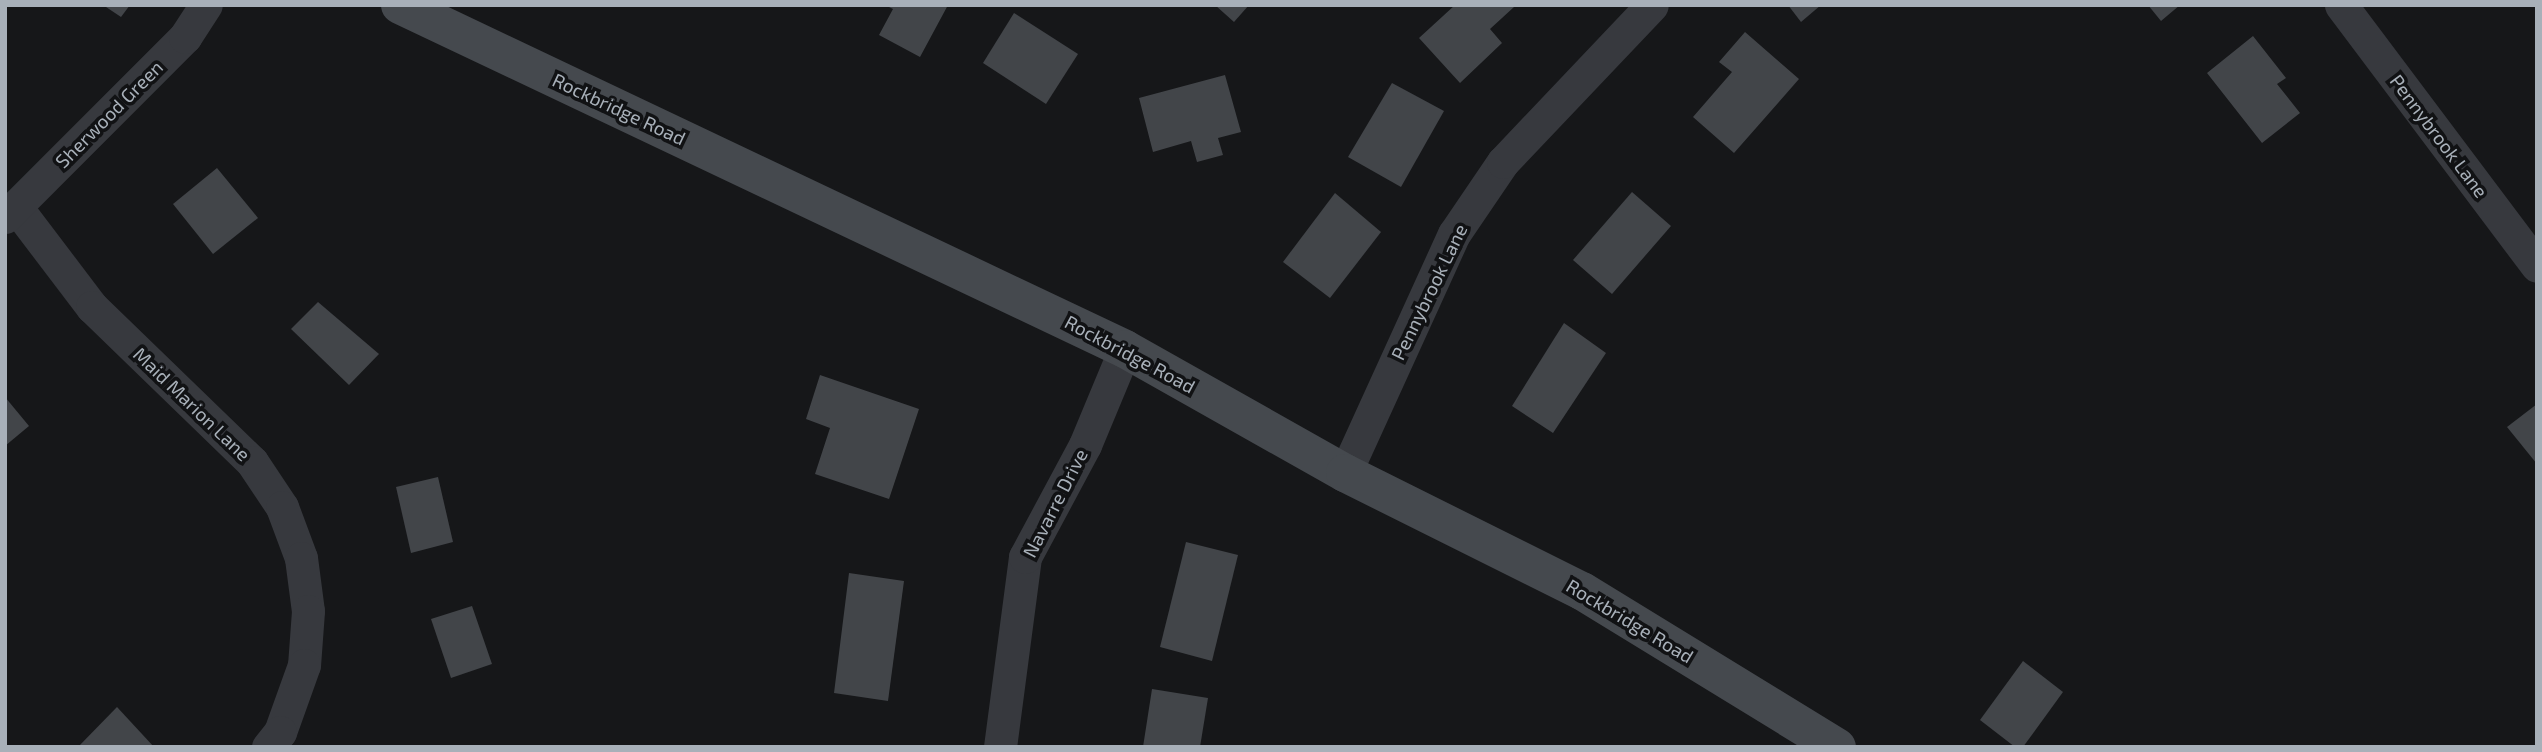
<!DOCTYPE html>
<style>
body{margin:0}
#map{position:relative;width:2542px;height:752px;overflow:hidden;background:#161719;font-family:"Exo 2",sans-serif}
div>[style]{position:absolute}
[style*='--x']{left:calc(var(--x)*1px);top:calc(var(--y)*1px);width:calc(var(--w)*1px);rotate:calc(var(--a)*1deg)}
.building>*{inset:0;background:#424549}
.minor>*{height:33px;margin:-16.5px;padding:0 16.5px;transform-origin:16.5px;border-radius:16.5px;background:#37393e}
.secondary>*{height:38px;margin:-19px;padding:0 19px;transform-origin:19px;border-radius:19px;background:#45494e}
span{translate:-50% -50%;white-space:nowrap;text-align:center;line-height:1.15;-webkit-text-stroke:7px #111214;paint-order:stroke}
.street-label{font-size:19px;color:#a8b0b9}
.frame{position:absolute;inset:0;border:7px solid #a8b0b9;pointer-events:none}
</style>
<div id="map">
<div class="building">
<div style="clip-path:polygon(103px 5px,130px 5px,121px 17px)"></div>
<div style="clip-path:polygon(885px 5px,948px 5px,920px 57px,879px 35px,893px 9px)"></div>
<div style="clip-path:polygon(1215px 5px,1249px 5px,1234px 22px)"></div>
<div style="clip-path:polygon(1455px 5px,1514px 7px,1490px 29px,1502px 43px,1460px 83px,1419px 38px)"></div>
<div style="clip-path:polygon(1788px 5px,1821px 5px,1801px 22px)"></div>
<div style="clip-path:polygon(2148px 5px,2180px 5px,2161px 21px)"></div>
<div style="clip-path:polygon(1014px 13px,1078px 54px,1046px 104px,983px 63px)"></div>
<div style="clip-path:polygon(1745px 32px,1799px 79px,1734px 153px,1693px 117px,1732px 72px,1719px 62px)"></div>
<div style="clip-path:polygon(2253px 36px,2286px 78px,2277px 84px,2300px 113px,2262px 143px,2207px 73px)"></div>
<div style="clip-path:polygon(1225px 75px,1241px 132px,1218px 138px,1223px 155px,1197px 162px,1191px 141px,1153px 152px,1139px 98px)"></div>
<div style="clip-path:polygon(1392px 83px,1444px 111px,1401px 187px,1348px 157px)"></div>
<div style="clip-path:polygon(217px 168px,258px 218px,213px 254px,173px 204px)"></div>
<div style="clip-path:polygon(1632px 192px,1671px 226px,1612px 294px,1573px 260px)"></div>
<div style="clip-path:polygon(1335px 193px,1381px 232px,1330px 298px,1283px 262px)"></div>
<div style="clip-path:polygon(318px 302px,379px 354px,349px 385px,291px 329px)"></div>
<div style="clip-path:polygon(1564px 323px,1606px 353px,1553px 433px,1512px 406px)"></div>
<div style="clip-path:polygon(820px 375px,919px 409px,889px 499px,815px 474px,830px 428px,806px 419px)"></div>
<div style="clip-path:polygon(5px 397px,29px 426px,5px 446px)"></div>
<div style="clip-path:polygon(2537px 404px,2537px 464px,2507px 427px)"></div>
<div style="clip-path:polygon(438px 477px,453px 542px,411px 553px,396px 487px)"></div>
<div style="clip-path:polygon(1186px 542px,1238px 555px,1212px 661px,1160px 647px)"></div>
<div style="clip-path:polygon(849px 573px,904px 581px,888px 701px,834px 693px)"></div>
<div style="clip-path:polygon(472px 606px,492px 664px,451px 678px,431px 619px)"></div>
<div style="clip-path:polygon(2023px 661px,2063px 692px,2023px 747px,2015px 747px,1980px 720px)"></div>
<div style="clip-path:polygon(1152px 689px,1208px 698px,1200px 747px,1143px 747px)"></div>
<div style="clip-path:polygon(117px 707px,154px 747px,78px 747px)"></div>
</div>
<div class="minor">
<div style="--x:2341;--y:5;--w:326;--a:53.1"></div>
<div style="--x:16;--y:207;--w:126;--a:52.8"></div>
<div style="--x:92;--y:307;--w:223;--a:44.1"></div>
<div style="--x:252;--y:462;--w:54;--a:56.3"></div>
<div style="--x:282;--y:507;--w:54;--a:69.6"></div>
<div style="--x:301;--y:558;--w:53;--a:82.5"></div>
<div style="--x:308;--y:611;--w:54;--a:94.2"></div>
<div style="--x:304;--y:665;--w:71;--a:109.7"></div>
<div style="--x:280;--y:732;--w:19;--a:129"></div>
<div style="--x:5;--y:217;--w:255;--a:-45"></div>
<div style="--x:185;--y:37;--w:38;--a:-57"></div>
<div style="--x:1345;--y:473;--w:263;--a:-65.5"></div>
<div style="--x:1454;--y:234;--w:87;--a:-55.8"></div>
<div style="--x:1503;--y:162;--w:216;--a:-46.5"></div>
<div style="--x:1000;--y:747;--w:192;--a:-82.5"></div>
<div style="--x:1025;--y:557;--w:127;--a:-61.8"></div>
<div style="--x:1085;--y:445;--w:104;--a:-67.4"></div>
</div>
<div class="secondary">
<div style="--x:400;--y:5;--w:802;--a:25.38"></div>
<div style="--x:1125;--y:349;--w:253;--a:29.4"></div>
<div style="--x:1345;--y:473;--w:265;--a:26.5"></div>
<div style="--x:1582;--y:591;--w:299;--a:31.5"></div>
</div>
<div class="street-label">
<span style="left:619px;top:109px;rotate:25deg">Rockbridge Road</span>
<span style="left:109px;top:114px;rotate:-45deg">Sherwood Green</span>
<span style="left:2439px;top:136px;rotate:53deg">Pennybrook Lane</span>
<span style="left:1429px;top:292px;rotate:-64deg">Pennybrook Lane</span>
<span style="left:1130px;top:354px;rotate:28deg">Rockbridge Road</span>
<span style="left:192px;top:404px;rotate:44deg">Maid Marion Lane</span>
<span style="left:1055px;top:503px;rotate:-63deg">Navarre Drive</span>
<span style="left:1630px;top:621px;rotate:31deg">Rockbridge Road</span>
</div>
<div class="frame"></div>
</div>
